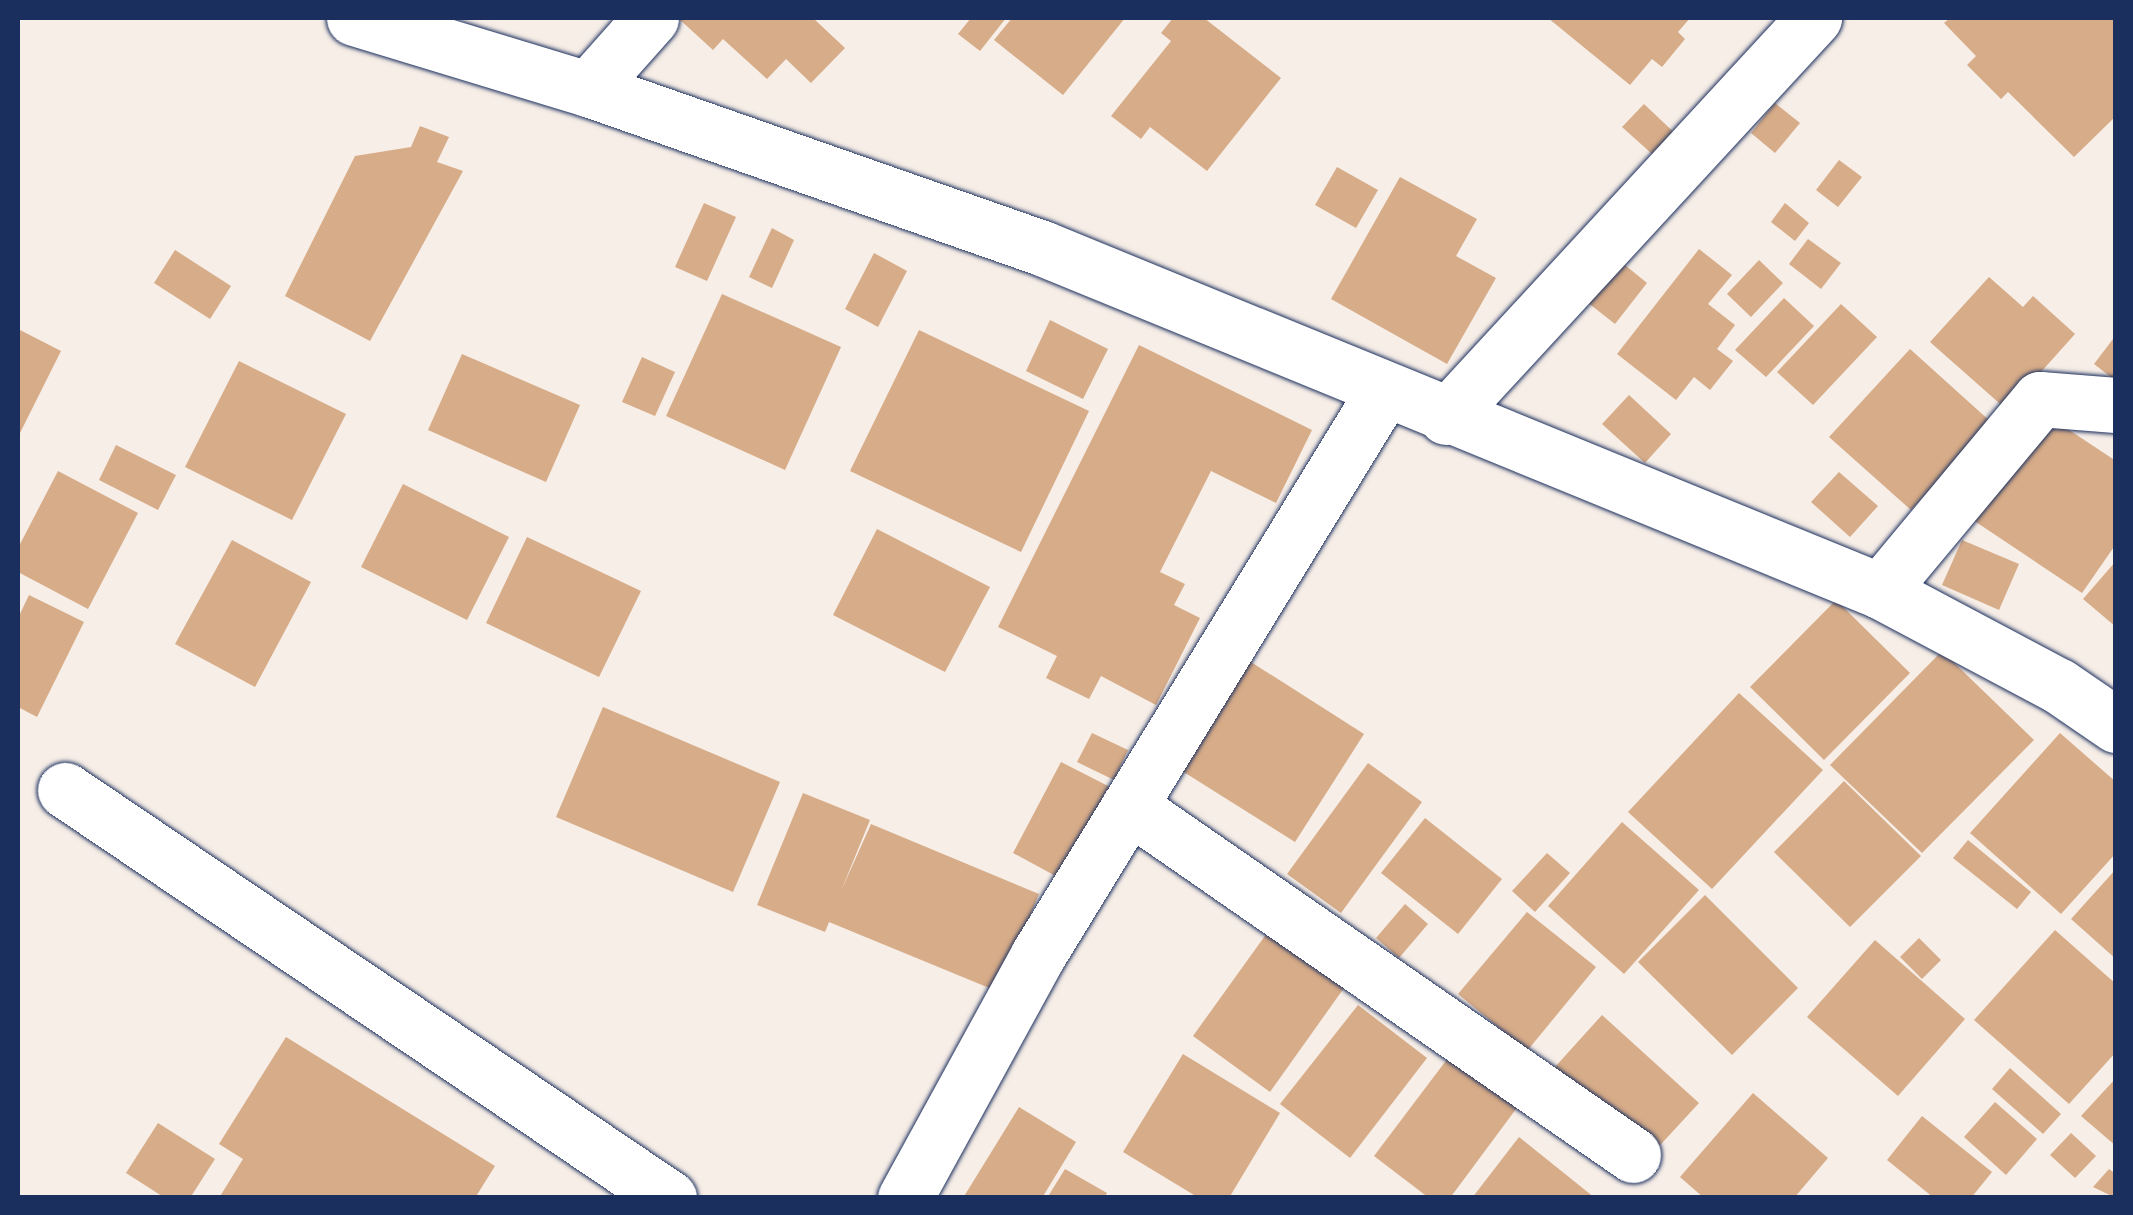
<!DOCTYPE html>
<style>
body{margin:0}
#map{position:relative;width:2133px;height:1215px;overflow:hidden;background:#f7eee7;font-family:"Shantell Sans",sans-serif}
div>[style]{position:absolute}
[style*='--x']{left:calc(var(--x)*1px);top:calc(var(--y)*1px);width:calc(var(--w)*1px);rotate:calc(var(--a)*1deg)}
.building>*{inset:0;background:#d7ac88}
.roads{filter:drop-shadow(0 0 2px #1b2f5e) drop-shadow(0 0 2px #1b2f5e)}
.minor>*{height:55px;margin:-27.5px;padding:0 27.5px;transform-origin:27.5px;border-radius:27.5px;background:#fff}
span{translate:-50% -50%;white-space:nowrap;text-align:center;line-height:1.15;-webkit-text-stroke:9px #fff;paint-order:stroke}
.frame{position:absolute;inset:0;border:20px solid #1b2f5e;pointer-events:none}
</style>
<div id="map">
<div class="building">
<div style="clip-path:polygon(678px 18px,813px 18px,845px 48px,811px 83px,786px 59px,767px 79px,723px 39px,713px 50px)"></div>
<div style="clip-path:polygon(971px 18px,1006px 18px,980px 51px,958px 34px)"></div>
<div style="clip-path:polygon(1012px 18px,1125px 18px,1063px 95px,994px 40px)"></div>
<div style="clip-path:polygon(1173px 18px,1204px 18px,1281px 78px,1207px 171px,1150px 127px,1141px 139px,1111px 116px,1171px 41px,1161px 33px)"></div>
<div style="clip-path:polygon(1548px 18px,1690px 18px,1678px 32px,1685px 39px,1662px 67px,1652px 59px,1630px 85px)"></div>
<div style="clip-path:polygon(1950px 18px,2116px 18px,2116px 116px,2074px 157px,2008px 92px,2001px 99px,1967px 65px,1976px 56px,1944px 23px)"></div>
<div style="clip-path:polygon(1775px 103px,1800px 123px,1775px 153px,1751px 133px)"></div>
<div style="clip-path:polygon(1644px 104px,1682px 140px,1661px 162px,1622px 127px)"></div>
<div style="clip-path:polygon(420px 126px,449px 137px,437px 162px,463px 171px,370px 341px,285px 296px,355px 156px,411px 147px)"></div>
<div style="clip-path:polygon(1839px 160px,1862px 177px,1838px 207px,1816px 190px)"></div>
<div style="clip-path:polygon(1337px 167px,1378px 190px,1356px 228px,1315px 205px)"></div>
<div style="clip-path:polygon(1400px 177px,1477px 219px,1456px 256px,1496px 278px,1447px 364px,1331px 299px)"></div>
<div style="clip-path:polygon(704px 203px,736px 217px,707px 281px,675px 267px)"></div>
<div style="clip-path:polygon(1785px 203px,1809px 223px,1795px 241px,1771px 222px)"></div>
<div style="clip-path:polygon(772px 228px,794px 240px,772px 288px,749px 277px)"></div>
<div style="clip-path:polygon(1808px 239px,1841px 263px,1821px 289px,1789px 264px)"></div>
<div style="clip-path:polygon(1699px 249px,1732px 275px,1708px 304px,1735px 325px,1717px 349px,1733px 361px,1710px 390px,1694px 377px,1676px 400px,1617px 354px)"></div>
<div style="clip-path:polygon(175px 250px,231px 286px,210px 319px,154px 283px)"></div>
<div style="clip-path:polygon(874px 253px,907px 271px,878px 327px,845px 309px)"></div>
<div style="clip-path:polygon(1759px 260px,1783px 283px,1751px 317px,1727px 294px)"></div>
<div style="clip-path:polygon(1620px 261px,1647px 283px,1615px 324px,1587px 302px)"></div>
<div style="clip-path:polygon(1989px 277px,2023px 307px,2033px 296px,2075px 334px,2007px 410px,1930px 342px)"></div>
<div style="clip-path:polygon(722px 294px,841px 347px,785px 470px,666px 416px)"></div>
<div style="clip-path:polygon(1784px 298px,1814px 326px,1766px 377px,1735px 350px)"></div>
<div style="clip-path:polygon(1841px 304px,1877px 337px,1813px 405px,1777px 372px)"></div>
<div style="clip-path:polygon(1050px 320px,1108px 349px,1083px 399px,1026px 371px)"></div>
<div style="clip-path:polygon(18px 329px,61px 351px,18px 437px)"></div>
<div style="clip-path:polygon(919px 330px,1089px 411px,1021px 552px,850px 471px)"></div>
<div style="clip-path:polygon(2113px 339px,2116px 341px,2116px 381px,2094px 364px)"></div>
<div style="clip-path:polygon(1139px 345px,1312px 430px,1276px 503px,1211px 471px,1160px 572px,1185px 584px,1174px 605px,1200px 618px,1156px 705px,1101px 676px,1089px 699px,1046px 678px,1057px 656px,998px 627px)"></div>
<div style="clip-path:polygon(1910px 349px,1991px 422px,1911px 510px,1829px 437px)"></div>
<div style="clip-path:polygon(462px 354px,580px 405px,546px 482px,428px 430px)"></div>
<div style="clip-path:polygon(642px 357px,675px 372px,655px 416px,622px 402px)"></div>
<div style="clip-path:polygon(239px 361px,346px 414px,292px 520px,185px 467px)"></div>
<div style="clip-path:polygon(1629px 395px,1671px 434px,1645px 463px,1602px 424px)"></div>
<div style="clip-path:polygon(2039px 410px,2116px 461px,2116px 544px,2082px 593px,1967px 516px)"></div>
<div style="clip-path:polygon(116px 445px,176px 475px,158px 510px,99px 480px)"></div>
<div style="clip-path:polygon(58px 471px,138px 513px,88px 609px,18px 572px,18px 548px)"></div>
<div style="clip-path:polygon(1839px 472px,1878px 506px,1850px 537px,1811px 502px)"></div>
<div style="clip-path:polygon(403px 484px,509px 537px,467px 620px,361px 567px)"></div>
<div style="clip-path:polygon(877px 529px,990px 587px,945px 672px,833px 615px)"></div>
<div style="clip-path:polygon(527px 537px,641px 591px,599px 677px,486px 623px)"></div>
<div style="clip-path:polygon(232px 540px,311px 582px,255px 687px,175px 644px)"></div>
<div style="clip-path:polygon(1962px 540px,2019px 564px,1999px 610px,1942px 585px)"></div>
<div style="clip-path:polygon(2116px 561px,2116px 627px,2083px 599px)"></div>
<div style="clip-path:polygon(29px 595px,84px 622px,37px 717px,18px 707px,18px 618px)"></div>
<div style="clip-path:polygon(1836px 600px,1910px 673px,1824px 760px,1750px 687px)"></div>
<div style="clip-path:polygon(1942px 651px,2034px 740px,1922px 853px,1830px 765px)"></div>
<div style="clip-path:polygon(1240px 655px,1364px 734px,1295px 842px,1171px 764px)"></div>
<div style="clip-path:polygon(1739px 693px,1823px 770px,1712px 889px,1628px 812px)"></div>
<div style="clip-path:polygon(603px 707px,780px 782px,733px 892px,556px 817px)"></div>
<div style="clip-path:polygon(1092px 733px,1128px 750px,1114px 780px,1077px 762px)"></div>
<div style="clip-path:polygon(2060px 733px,2116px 782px,2116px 853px,2061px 914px,1970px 833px)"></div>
<div style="clip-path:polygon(1061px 762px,1112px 788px,1063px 880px,1013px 853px)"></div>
<div style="clip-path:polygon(1368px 763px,1422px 802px,1341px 913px,1287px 874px)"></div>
<div style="clip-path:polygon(1844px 781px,1921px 856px,1850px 927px,1774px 852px)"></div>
<div style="clip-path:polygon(803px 793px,870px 820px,841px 891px,871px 824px,1039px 894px,999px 992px,829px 922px,825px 932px,757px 905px)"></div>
<div style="clip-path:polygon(1425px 818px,1502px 879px,1458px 934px,1381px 873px)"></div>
<div style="clip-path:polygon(1622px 822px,1699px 890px,1624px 974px,1548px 906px)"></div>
<div style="clip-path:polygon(1968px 840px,2031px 892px,2017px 909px,1953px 858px)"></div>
<div style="clip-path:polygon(1547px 853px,1570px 873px,1535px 912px,1512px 891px)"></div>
<div style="clip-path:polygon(2116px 869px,2116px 959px,2071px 919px)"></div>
<div style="clip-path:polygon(1705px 895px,1798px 988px,1732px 1055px,1638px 962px)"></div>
<div style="clip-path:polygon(1405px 904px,1428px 924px,1399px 958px,1376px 938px)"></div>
<div style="clip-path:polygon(1527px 912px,1596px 967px,1527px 1051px,1458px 994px)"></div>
<div style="clip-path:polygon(2055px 930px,2116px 984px,2116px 1052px,2069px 1104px,1974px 1020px)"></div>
<div style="clip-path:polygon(1267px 933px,1344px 988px,1270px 1092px,1193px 1036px)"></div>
<div style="clip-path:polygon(1919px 938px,1941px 960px,1922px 979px,1900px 957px)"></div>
<div style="clip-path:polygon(1875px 940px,1965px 1019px,1898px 1096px,1807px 1017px)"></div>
<div style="clip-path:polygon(1358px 1005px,1427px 1058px,1350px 1158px,1280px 1104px)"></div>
<div style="clip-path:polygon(1602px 1015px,1699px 1103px,1651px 1155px,1555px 1067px)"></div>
<div style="clip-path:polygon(286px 1037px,495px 1166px,475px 1198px,219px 1198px,243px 1159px,219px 1144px)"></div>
<div style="clip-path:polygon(1183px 1054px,1280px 1113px,1229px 1198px,1199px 1198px,1123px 1152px)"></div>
<div style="clip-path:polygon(1451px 1054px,1519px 1105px,1450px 1198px,1429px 1198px,1374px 1156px)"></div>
<div style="clip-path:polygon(2010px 1068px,2061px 1114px,2043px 1134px,1992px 1089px)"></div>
<div style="clip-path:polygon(2116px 1078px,2116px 1146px,2081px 1116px)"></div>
<div style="clip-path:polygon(1753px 1093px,1828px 1158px,1794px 1198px,1704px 1198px,1680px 1177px)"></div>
<div style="clip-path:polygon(1995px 1102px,2037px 1139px,2006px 1175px,1964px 1137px)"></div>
<div style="clip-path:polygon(1019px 1107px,1076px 1142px,1042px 1198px,963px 1198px)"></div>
<div style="clip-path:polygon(1922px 1116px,1992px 1172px,1971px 1198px,1934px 1198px,1887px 1160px)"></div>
<div style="clip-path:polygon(158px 1123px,215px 1159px,190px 1198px,165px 1198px,126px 1173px)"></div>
<div style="clip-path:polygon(2071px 1133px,2096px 1156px,2075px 1178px,2050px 1155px)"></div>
<div style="clip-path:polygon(1519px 1137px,1595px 1198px,1472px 1198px)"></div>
<div style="clip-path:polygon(1065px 1169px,1107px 1193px,1104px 1198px,1047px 1198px)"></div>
<div style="clip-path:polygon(2109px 1169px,2116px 1174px,2116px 1198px,2093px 1187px)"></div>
</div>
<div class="roads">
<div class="minor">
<div style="--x:354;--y:18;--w:245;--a:16.9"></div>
<div style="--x:588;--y:89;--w:481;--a:19.3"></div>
<div style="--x:1042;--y:248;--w:905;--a:22.26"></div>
<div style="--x:1880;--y:591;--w:203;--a:28"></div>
<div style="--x:2059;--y:686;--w:69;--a:34.4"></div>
<div style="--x:588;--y:89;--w:95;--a:-48.4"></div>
<div style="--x:1446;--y:417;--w:543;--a:-47.31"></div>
<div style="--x:1880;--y:591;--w:250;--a:-50.2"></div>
<div style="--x:2040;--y:399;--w:76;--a:4.5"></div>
<div style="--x:65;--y:790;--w:729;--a:34.04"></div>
<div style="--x:1129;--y:806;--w:613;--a:34.7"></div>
<div style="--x:905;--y:1198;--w:277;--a:-61.3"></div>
<div style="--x:1038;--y:955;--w:660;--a:-58.5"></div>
</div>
</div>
<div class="frame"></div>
</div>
